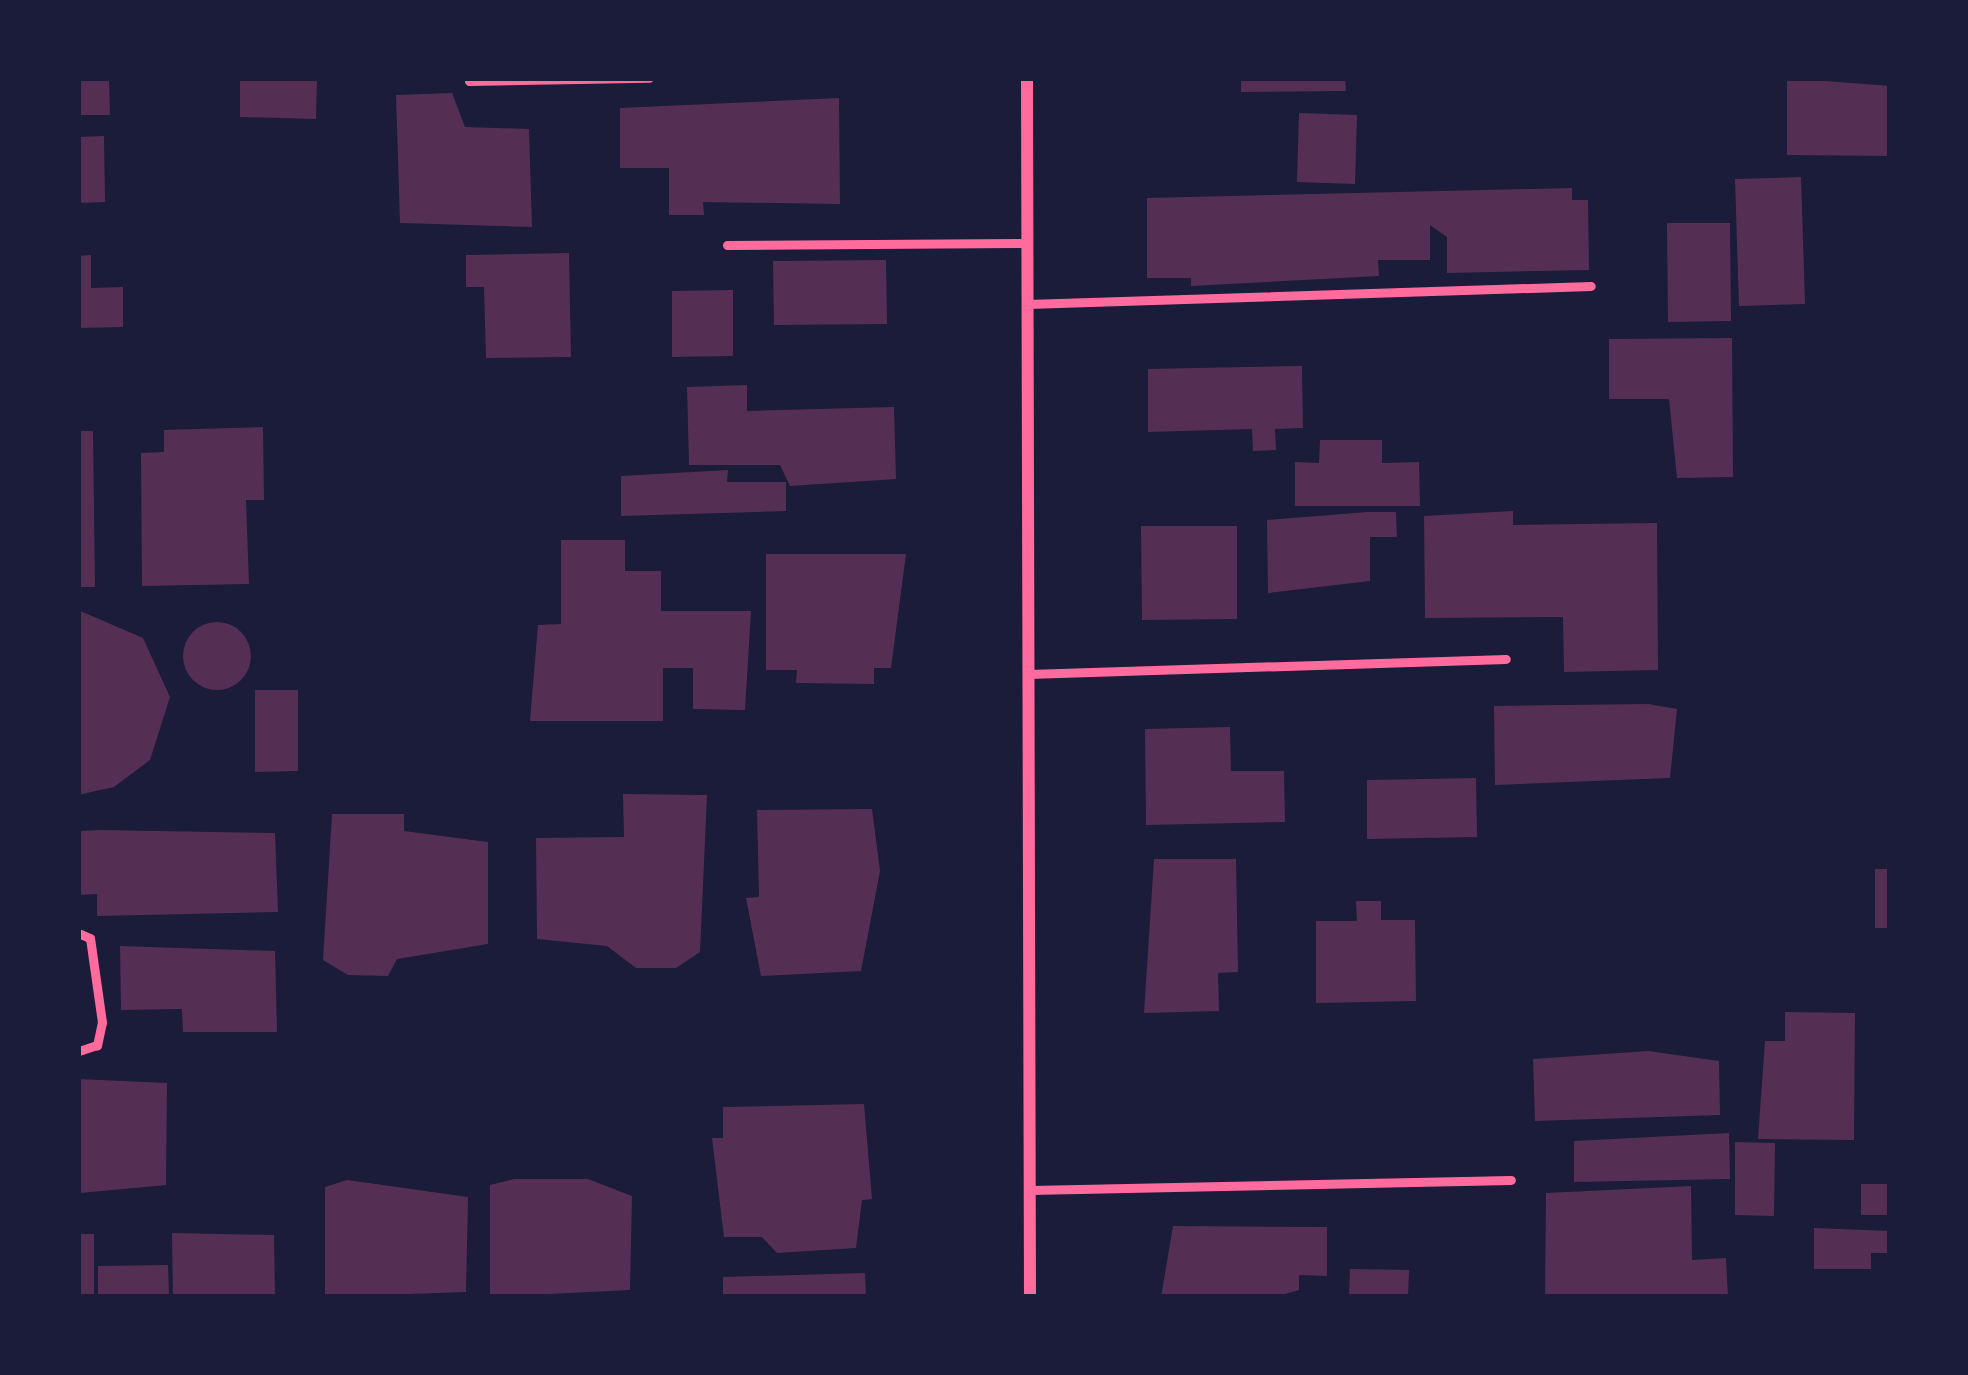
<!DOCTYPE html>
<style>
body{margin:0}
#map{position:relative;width:1968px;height:1375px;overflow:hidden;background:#1b1b3a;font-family:Mulish,sans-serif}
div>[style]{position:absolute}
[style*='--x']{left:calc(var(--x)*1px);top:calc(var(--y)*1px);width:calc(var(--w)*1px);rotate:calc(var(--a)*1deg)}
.building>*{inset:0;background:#542f53}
.round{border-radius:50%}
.service>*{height:9px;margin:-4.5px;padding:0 4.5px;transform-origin:4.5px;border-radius:4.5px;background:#ff6b9d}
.minor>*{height:12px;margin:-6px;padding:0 6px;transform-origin:6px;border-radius:6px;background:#ff6b9d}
span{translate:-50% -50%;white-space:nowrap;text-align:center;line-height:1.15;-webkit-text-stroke:9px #1b1b3a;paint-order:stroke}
.frame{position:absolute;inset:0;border:81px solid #1b1b3a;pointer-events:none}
</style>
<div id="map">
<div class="building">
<div style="clip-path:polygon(78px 78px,109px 78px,110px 115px,78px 115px)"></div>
<div style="clip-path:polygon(240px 78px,317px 78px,316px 119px,240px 117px)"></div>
<div style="clip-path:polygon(1241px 78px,1345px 78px,1346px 91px,1241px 92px)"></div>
<div style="clip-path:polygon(1787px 78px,1890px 86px,1890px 156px,1787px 155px)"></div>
<div style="clip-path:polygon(452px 93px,465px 127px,529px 129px,532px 227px,400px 223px,396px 95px)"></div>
<div style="clip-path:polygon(839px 98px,840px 204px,703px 202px,704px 215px,669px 215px,669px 168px,620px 168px,620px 108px)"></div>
<div style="clip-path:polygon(1299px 113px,1357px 115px,1355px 184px,1297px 182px)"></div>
<div style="clip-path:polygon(104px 136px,105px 202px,78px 203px,78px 137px)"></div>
<div style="clip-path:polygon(1801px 177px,1805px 304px,1739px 306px,1735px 179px)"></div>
<div style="clip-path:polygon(1572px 188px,1572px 200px,1588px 200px,1589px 270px,1447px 273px,1447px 237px,1430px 225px,1430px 260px,1378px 260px,1379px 276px,1191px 286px,1191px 278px,1147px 278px,1147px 198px)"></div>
<div style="clip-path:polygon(1667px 223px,1730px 223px,1731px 321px,1668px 322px)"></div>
<div style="clip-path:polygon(569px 253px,571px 357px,486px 358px,484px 287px,466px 287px,466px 255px)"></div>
<div style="clip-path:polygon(91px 255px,91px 288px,123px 287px,123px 327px,78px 328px,78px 256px)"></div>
<div style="clip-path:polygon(886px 260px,887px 324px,774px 325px,773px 261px)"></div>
<div style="clip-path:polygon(733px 290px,733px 356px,672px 357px,672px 291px)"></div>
<div style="clip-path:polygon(1732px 338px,1733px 477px,1677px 478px,1669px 399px,1609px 399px,1609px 339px)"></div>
<div style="clip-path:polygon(1302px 366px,1303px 428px,1275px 429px,1276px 450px,1253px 451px,1252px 429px,1148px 432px,1148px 369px)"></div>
<div style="clip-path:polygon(747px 385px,747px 411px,894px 407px,896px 479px,790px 486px,780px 465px,689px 465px,687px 387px)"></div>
<div style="clip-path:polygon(263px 427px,264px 500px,246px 500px,249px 584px,142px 586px,141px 453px,164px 452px,164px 430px)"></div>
<div style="clip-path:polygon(78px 431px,93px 431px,95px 587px,78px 587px)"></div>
<div style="clip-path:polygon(1320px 440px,1382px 440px,1382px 463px,1419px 462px,1420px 506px,1295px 506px,1295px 462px,1319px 463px)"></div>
<div style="clip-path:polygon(728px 470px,727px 482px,786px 482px,786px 511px,621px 516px,621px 476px)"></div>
<div style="clip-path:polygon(1513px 511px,1513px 525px,1657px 523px,1658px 670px,1564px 672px,1563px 617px,1425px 618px,1424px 516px)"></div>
<div style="clip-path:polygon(1368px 512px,1396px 512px,1397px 537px,1370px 537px,1370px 581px,1268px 593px,1267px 520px)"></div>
<div style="clip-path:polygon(1141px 526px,1237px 526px,1237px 619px,1142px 620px)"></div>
<div style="clip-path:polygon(561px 540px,625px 540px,625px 571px,661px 571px,661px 611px,751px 611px,745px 710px,693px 709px,693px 668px,663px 668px,663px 721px,530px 721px,538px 625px,561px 624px)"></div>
<div style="clip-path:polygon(766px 554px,906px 554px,891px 668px,874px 668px,874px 684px,796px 683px,797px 670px,766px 670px)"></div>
<div style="clip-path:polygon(78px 610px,143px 638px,170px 697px,150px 760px,114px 787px,78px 795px)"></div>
<div class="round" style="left:183px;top:622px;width:68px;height:68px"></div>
<div style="clip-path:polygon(255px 690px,298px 690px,298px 771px,255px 772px)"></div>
<div style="clip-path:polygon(1648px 704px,1677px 709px,1670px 778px,1495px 785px,1494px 706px)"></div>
<div style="clip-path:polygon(1230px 727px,1231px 771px,1284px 771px,1285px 822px,1146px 825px,1145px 729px)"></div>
<div style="clip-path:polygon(1476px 778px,1477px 837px,1367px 839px,1367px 780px)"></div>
<div style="clip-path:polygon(623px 794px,707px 795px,700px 952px,676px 968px,636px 968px,607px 946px,537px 939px,536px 838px,624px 837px)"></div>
<div style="clip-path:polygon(872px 809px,880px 871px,861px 971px,761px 976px,746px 898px,759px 897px,757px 810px)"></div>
<div style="clip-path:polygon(332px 814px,404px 814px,404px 831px,488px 842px,488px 944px,397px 959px,388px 976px,348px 975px,323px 960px)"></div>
<div style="clip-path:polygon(100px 830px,275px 833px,278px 912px,97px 916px,97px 894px,78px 895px,78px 831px)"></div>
<div style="clip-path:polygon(1154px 859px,1236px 859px,1238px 972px,1218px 973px,1219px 1011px,1144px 1013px)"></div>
<div style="clip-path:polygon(1875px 869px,1890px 869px,1890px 928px,1875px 928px)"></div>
<div style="clip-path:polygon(1356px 901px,1381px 901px,1381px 920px,1415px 920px,1416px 1001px,1316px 1003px,1316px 921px,1357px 921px)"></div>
<div style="clip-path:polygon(120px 946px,275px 951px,277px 1032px,183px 1032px,182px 1009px,121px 1010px)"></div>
<div style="clip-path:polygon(1785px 1012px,1855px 1013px,1854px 1140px,1758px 1139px,1765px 1041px,1785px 1041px)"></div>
<div style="clip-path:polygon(1648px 1051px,1719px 1061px,1720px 1115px,1535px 1121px,1533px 1059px)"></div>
<div style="clip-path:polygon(78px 1079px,167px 1083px,166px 1185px,80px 1193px)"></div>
<div style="clip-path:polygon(864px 1104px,872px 1199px,862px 1200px,856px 1248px,777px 1253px,762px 1237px,724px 1237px,712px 1138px,723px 1138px,723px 1107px)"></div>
<div style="clip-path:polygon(1729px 1133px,1730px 1179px,1574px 1182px,1574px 1141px)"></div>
<div style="clip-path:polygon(1735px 1142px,1775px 1143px,1774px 1216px,1735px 1215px)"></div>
<div style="clip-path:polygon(514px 1179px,588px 1179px,632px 1196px,630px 1290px,490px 1297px,490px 1185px)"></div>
<div style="clip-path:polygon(347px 1180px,468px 1197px,466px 1292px,325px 1297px,325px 1187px)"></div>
<div style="clip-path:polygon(1861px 1184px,1890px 1184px,1890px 1215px,1861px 1215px)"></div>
<div style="clip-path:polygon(1691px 1186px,1692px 1260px,1726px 1258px,1728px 1297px,1545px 1297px,1546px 1193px)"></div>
<div style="clip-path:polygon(1173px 1226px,1327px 1227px,1327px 1276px,1299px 1275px,1299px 1290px,1274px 1297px,1161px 1297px)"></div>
<div style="clip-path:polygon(1814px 1228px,1890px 1231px,1890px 1253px,1871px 1253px,1871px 1269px,1814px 1269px)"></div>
<div style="clip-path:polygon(172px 1233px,274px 1235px,275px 1297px,173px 1297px)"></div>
<div style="clip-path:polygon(78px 1234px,94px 1234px,94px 1297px,78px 1297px)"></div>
<div style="clip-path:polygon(168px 1265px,169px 1297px,98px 1297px,98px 1266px)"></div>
<div style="clip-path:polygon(1350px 1269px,1409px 1270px,1408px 1297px,1349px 1297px)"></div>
<div style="clip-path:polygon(865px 1273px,866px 1297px,723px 1297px,723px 1277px)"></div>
</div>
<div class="service">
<div style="--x:469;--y:81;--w:180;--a:-1"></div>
<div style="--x:727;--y:245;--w:300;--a:-0.4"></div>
<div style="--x:1027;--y:304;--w:564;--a:-1.83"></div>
<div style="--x:1028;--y:674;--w:478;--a:-1.8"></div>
<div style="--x:78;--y:933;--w:13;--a:23"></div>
<div style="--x:90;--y:938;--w:85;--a:81.9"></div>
<div style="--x:102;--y:1022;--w:24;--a:102"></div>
<div style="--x:97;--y:1045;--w:20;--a:162"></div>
<div style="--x:1030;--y:1190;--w:481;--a:-1.2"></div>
</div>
<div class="minor">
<div style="--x:1027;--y:78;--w:1219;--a:89.86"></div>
</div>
<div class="frame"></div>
</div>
